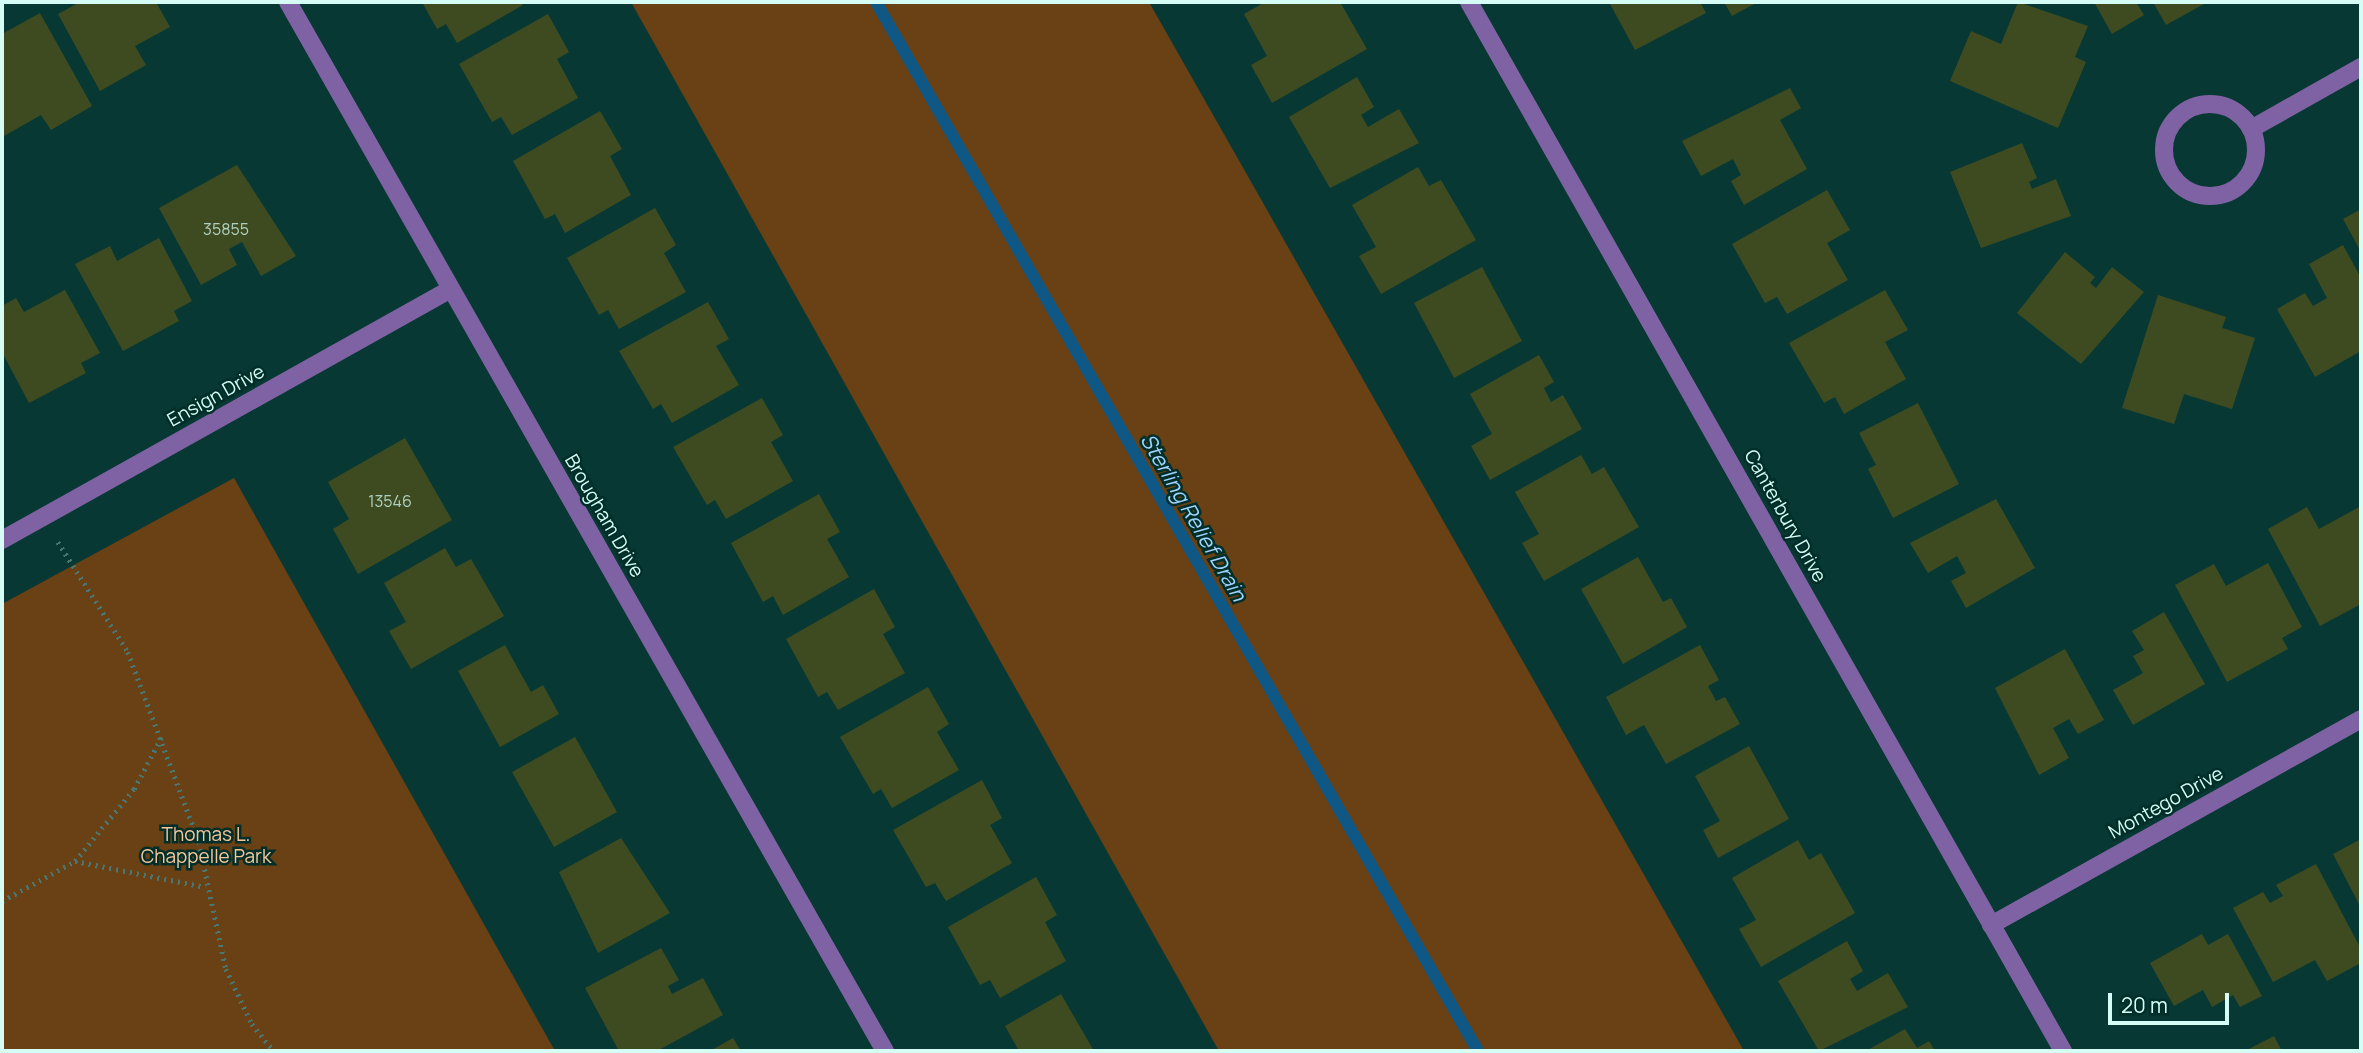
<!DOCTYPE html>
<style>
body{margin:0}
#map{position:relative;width:2363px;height:1053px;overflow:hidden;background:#083833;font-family:Manrope,sans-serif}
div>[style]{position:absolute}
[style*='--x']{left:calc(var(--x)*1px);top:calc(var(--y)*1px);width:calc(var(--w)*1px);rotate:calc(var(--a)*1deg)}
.green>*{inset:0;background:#6a4114}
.stream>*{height:12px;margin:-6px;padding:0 6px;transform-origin:6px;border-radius:6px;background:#0f5785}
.building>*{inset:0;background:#3e4b21}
.path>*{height:4.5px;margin-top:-2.25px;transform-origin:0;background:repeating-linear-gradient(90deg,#4a7772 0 2px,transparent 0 7px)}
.minor>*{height:18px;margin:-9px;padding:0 9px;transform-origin:9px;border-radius:9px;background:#7f62a3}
.minor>.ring{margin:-9px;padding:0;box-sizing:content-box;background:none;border:18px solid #7f62a3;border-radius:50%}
span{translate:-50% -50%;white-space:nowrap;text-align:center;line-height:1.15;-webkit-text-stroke:5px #002e29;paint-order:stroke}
.number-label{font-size:16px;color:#afd0c0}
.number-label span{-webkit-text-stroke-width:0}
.street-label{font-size:19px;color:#d5fcf5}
.park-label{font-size:19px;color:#f6c69b}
.water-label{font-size:21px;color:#a0d3fd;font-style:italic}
.frame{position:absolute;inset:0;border:4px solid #d5fcf5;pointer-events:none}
.scale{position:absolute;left:2108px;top:993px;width:121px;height:32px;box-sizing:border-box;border:4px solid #d5fcf5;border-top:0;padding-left:9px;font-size:21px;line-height:24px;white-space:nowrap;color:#d5fcf5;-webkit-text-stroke:5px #002e29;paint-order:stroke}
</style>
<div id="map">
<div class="green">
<div style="clip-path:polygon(631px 2px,1149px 2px,1744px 1051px,1219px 1051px)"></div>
<div style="clip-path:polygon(234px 478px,555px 1051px,2px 1051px,2px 604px)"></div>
</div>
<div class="stream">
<div style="--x:876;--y:2;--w:1209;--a:60.15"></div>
</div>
<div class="building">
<div style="clip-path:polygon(80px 2px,156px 2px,170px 27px,135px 46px,146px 65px,100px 91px,58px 14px)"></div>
<div style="clip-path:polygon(422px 2px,521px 2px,523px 5px,457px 43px,446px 24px,437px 29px)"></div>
<div style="clip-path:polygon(1265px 2px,1340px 2px,1367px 49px,1272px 103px,1251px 65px,1267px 56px,1244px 14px)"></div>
<div style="clip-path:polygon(1609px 2px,1700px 2px,1706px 13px,1635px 50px)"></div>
<div style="clip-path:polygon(1724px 2px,1758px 2px,1732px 16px)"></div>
<div style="clip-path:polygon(2018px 2px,2088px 26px,2075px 57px,2086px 62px,2058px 128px,1950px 81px,1971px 31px,2001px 44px)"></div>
<div style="clip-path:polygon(2094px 2px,2136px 2px,2144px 15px,2112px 34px)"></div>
<div style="clip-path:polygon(2153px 2px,2203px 2px,2204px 4px,2166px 25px)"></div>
<div style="clip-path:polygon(40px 13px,92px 106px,51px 130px,41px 115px,4px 136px,2px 34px)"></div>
<div style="clip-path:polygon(548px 14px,569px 52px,557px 59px,578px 98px,512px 135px,501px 117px,492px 122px,459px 64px)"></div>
<div style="clip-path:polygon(1357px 77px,1374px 107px,1361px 115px,1368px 127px,1399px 109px,1419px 143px,1330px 188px,1289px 117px)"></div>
<div style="clip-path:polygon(1790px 88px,1801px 108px,1780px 120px,1807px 169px,1744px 205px,1731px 181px,1741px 175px,1733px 159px,1701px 176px,1682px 141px)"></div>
<div style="clip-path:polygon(600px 111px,622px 149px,610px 156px,631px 195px,565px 233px,555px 214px,545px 219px,513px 161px)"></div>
<div style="clip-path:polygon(2022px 143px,2037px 178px,2029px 182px,2032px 189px,2056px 179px,2071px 216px,1981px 248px,1950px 172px)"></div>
<div style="clip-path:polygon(237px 165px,296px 256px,261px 276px,242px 242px,229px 249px,237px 265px,201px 285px,159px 208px)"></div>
<div style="clip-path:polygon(1418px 167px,1429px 186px,1441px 180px,1476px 240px,1381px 294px,1359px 256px,1376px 247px,1352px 205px)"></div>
<div style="clip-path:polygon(1827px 190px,1850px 230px,1827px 243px,1848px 280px,1787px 314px,1777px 297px,1765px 303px,1732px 244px)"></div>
<div style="clip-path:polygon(655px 208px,676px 245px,664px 253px,686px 292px,619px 329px,608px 310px,599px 315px,567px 258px)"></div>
<div style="clip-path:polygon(2361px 209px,2361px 252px,2343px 219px)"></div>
<div style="clip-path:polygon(159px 238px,192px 301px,174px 311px,179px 321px,123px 351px,75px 264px,110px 246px,117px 261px)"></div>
<div style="clip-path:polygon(2343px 245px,2361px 278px,2361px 351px,2315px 377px,2277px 309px,2305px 293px,2313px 306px,2327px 298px,2309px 264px)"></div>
<div style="clip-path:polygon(2065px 252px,2095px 277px,2090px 283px,2096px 288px,2112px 267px,2144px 292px,2081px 364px,2017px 313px)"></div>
<div style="clip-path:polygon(1482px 267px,1522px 341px,1454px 378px,1414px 303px)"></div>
<div style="clip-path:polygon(65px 290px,100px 353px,81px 363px,86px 373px,29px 403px,2px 352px,2px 306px,16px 298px,24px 312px)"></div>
<div style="clip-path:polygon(1885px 290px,1908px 330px,1885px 342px,1906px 379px,1844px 414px,1835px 397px,1824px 403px,1789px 343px)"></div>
<div style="clip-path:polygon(2158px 295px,2226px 317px,2222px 328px,2255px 338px,2232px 409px,2184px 394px,2174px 424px,2122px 408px)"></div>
<div style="clip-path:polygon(708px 302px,729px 339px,716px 346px,739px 385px,672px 423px,661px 404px,653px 409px,619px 351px)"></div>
<div style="clip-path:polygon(1539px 355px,1554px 382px,1544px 388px,1551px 402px,1563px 395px,1582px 429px,1490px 480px,1471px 446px,1492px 434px,1470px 394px)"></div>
<div style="clip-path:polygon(762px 398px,783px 435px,771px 442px,793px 481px,726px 519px,715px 500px,707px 505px,673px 447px)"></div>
<div style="clip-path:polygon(1918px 403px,1959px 484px,1893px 518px,1868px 469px,1876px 465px,1859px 433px)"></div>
<div style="clip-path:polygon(405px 438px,452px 520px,358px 574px,333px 529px,349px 519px,328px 482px)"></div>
<div style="clip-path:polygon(1581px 455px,1592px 474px,1604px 467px,1639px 527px,1544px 581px,1522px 543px,1539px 534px,1515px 492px)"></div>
<div style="clip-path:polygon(819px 494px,840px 532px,827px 539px,849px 577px,783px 615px,773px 596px,763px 602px,731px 543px)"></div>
<div style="clip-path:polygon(1996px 499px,2035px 568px,1966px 608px,1951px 581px,1966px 573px,1957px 556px,1928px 573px,1910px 543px)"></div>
<div style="clip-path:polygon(2361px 506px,2361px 604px,2320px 626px,2268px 529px,2307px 507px,2319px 529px)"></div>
<div style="clip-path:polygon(445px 548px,456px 567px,471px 559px,504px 616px,411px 669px,389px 631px,406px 622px,384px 583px)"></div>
<div style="clip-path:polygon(1638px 557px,1663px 602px,1671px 598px,1687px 627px,1623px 664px,1581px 589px)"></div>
<div style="clip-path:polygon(2268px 563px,2302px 627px,2282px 638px,2288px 649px,2227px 682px,2175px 585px,2214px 564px,2226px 586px)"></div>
<div style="clip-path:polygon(874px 589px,895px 627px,883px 634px,905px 673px,838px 710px,827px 692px,818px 697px,786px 639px)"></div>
<div style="clip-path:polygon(2164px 612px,2205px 684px,2133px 725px,2113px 690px,2143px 673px,2133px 656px,2144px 650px,2132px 631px)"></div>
<div style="clip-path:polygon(505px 645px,531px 692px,543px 685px,559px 714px,500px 747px,458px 671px)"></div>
<div style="clip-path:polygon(1700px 645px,1719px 680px,1708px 686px,1716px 701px,1725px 697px,1740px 724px,1666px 764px,1644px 725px,1626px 735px,1606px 697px)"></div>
<div style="clip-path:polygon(2065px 649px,2104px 720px,2078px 734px,2069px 719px,2053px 728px,2069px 758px,2039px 775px,1995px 688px)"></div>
<div style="clip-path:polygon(928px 687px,949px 724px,937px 732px,959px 770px,892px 808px,881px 789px,873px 794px,840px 737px)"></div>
<div style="clip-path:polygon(575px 737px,617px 812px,554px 847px,512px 772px)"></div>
<div style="clip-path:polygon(1749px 746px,1789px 819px,1718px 858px,1703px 830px,1720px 821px,1695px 776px)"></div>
<div style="clip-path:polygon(982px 780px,1002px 818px,990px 825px,1012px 863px,946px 901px,935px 883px,926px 887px,893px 830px)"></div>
<div style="clip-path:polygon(621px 838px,670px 913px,598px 953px,559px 872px)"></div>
<div style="clip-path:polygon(2361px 839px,2361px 908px,2333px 854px)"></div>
<div style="clip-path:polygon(1798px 840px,1809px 860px,1821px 853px,1855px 913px,1761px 967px,1739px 929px,1756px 920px,1732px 878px)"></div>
<div style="clip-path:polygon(2316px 864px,2361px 949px,2361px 963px,2327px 981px,2315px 960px,2273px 982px,2233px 908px,2263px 892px,2270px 903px,2283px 896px,2276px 885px)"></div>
<div style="clip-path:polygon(1036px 877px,1057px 915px,1045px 922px,1066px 961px,1000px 998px,990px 980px,980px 985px,948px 927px)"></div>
<div style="clip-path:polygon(2202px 934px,2208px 945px,2228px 934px,2262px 996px,2240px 1007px,2233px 995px,2212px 1007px,2203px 990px,2174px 1006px,2150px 963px)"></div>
<div style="clip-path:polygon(1847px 941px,1863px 971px,1850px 979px,1857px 991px,1888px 973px,1908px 1007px,1819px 1051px,1778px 981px)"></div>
<div style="clip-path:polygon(661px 948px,679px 980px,668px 986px,672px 994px,703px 978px,723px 1015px,657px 1051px,619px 1051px,585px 988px)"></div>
<div style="clip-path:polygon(1061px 994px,1094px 1051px,1019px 1051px,1005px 1026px)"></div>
<div style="clip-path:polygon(1905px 1029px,1917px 1048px,1929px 1041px,1935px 1051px,1866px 1051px)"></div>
<div style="clip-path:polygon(2274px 1036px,2282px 1051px,2245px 1051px)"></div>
<div style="clip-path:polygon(733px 1038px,741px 1051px,710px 1051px)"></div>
</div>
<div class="path">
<div style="--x:58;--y:542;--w:130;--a:57.5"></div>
<div style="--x:128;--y:652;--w:203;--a:69.5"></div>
<div style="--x:199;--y:842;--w:130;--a:78"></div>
<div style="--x:226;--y:969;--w:61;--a:64.7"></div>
<div style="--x:252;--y:1024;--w:35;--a:51"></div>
<div style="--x:75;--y:861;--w:93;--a:-50.7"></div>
<div style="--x:134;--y:789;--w:60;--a:-62.2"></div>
<div style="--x:2;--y:901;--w:83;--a:-28.7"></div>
<div style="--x:75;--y:861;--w:133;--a:11.3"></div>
</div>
<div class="minor">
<div style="--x:288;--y:2;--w:1207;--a:60.36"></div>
<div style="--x:1469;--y:2;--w:1206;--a:60.48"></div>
<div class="ring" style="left:2164px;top:104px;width:74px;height:74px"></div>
<div style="--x:2251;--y:129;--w:126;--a:-29.4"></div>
<div style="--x:2;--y:540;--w:514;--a:-29.21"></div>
<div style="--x:1991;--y:925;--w:423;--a:-29.1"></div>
</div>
<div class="number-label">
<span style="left:226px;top:229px">35855</span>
<span style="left:390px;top:501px">13546</span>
</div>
<div class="street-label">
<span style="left:216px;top:396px;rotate:-29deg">Ensign Drive</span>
<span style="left:604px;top:516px;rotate:60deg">Brougham Drive</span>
<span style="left:1785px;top:516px;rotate:61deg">Canterbury Drive</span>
<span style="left:2166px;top:803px;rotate:-29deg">Montego Drive</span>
</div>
<div class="park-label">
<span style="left:206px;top:846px">Thomas L.<br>Chappelle Park</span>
</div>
<div class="water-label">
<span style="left:1194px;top:517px;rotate:60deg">Sterling Relief Drain</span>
</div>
<div class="frame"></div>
<div class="scale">20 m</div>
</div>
